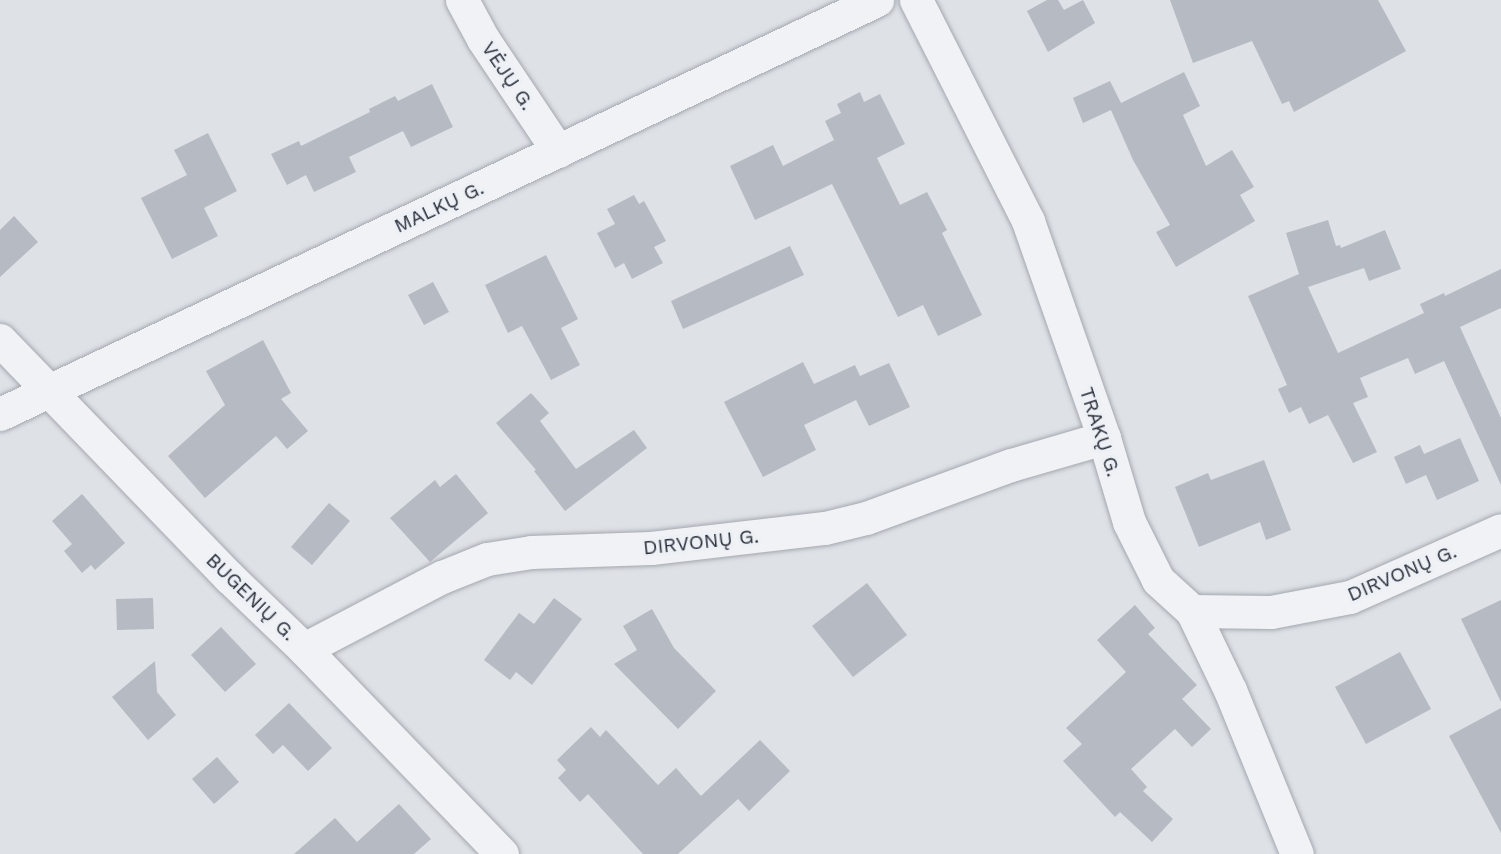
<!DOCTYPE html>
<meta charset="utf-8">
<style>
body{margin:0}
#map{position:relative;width:1501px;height:854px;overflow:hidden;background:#dee1e6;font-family:"Work Sans",sans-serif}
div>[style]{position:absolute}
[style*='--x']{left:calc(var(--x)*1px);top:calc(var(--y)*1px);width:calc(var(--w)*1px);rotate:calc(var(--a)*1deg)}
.building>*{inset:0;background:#b6bac2}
.roads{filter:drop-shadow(0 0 2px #a4a8af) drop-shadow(0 0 2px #a4a8af)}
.minor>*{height:33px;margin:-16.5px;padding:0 16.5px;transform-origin:16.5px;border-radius:16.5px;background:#f0f2f5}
span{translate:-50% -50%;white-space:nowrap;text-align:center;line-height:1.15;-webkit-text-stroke:6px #edf0f4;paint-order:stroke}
.street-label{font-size:20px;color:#292f3b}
</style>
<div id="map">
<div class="building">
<div style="clip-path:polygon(1047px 0,1058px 0,1064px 10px,1083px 0,1095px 23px,1048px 52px,1027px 11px)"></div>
<div style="clip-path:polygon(1170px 0,1378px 0,1406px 51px,1294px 112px,1289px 101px,1282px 104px,1252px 41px,1193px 63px)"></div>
<div style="clip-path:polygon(1184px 72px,1200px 106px,1183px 115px,1206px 166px,1232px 150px,1254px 187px,1240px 195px,1255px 221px,1176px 267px,1156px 232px,1170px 225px,1133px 160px,1111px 110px,1083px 123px,1073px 98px,1110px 81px,1121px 103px)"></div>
<div style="clip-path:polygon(432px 84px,453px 127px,411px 147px,403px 131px,349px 157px,356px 172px,314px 192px,306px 175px,287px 185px,271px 154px,299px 141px,301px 146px,370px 112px,369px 109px,395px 96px,398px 101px)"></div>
<div style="clip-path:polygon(860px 92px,864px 102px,880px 94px,905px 144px,877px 158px,900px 205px,927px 192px,947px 230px,942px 233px,982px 315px,938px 336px,923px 305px,898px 317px,832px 184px,755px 220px,730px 166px,773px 145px,783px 166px,834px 140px,825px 121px,841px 113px,837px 104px)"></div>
<div style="clip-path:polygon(208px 133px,237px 191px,204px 208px,218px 236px,172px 259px,141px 198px,187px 175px,174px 150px)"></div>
<div style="clip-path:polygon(634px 195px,639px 204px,644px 201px,666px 241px,654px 247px,663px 263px,632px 279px,624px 263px,615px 268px,597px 233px,615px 224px,607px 209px)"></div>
<div style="clip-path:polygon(14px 216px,38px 242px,0 277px,0 230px)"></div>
<div style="clip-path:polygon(1328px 220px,1336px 246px,1340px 245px,1341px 248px,1385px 230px,1401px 269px,1369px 281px,1364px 268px,1308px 287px,1338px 353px,1424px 313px,1420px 304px,1444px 293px,1445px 296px,1501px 269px,1501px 308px,1460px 327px,1501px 418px,1501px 485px,1444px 361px,1415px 374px,1408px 358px,1360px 378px,1368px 397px,1353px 403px,1377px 452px,1353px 463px,1328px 415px,1309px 424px,1301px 407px,1289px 413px,1278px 389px,1287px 385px,1248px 296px,1299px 274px,1286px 233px)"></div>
<div style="clip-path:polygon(790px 246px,804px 275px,683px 329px,671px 301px)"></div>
<div style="clip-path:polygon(546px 255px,578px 319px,561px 328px,580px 365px,551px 380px,522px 326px,508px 333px,485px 285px)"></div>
<div style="clip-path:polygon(433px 282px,449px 312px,424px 325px,408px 295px)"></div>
<div style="clip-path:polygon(263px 340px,291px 393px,281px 399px,308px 431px,287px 449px,276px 436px,205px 498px,168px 456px,225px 405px,206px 371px)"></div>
<div style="clip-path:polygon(803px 362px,814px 384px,855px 365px,860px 376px,889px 363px,910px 407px,869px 426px,856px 400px,804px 425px,816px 450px,763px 477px,724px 402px)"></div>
<div style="clip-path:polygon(531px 393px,549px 413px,540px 421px,576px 469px,634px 430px,647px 448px,565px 511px,534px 471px,536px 470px,496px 423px)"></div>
<div style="clip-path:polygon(1460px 438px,1479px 481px,1437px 500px,1426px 475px,1406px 484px,1394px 457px,1420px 445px,1424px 454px)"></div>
<div style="clip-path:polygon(1264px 460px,1291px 530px,1266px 540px,1260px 522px,1199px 547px,1175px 487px,1208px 473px,1211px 480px)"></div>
<div style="clip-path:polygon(456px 474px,488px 513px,430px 562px,390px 518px,435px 480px,440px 487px)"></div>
<div style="clip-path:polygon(82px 494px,125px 543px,95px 570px,91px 565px,82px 573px,64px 551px,72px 544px,52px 521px)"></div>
<div style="clip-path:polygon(329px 503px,350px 521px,312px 565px,291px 547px)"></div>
<div style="clip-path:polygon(867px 583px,907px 635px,853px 677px,812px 626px)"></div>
<div style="clip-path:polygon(153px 598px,154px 629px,117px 630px,116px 599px)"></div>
<div style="clip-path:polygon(554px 598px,582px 619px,532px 685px,516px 672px,510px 680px,484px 660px,519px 613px,534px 624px)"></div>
<div style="clip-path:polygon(1501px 600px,1501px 702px,1461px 619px)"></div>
<div style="clip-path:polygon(1135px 605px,1155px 628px,1148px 634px,1197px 685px,1182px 699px,1211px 729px,1192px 747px,1175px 729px,1131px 769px,1147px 787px,1143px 791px,1173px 819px,1152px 842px,1120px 812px,1115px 817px,1063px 761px,1082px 744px,1066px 728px,1126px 672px,1097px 640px)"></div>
<div style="clip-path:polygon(652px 609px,674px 648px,716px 691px,678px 729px,614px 664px,637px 650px,623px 626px)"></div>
<div style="clip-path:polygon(221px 627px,256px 664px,225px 692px,191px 655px)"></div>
<div style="clip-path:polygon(1400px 652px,1431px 709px,1366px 744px,1335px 687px)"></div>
<div style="clip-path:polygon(155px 661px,157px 692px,176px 715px,148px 740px,112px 697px)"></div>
<div style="clip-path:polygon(289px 703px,332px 748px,308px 771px,283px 745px,273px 754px,255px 735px)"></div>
<div style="clip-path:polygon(1501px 708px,1501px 833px,1449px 736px)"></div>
<div style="clip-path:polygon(591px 727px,600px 737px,606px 730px,658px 785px,676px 768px,701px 796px,760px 740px,790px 771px,749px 811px,738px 799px,678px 854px,643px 854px,588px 794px,580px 802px,558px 778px,566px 770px,557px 760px)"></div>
<div style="clip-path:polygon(217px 757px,239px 782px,214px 804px,192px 779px)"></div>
<div style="clip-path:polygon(399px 804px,431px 839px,414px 854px,294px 854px,335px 818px,357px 842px)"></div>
</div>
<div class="roads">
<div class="minor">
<div style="--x:462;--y:0;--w:44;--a:61.7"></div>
<div style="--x:483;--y:39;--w:135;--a:56.2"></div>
<div style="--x:916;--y:0;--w:248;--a:63.1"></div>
<div style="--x:1028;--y:221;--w:230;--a:70.7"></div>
<div style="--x:1104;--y:438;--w:88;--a:73.4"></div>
<div style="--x:1129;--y:522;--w:65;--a:63.4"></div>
<div style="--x:1158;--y:580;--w:46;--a:42.4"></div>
<div style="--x:1192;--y:611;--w:88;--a:64.3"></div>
<div style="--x:1230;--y:690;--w:177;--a:67.8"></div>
<div style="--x:0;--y:340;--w:330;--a:46"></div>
<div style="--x:229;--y:577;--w:104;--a:43.8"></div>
<div style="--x:304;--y:649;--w:285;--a:46"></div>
<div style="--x:0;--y:414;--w:970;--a:-25.27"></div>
<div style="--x:1192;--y:611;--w:79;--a:0.7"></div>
<div style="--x:1271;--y:612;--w:80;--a:-10.8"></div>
<div style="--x:1350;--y:597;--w:165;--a:-23.9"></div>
<div style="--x:304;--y:649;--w:156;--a:-27.6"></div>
<div style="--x:442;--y:577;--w:48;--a:-21.8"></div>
<div style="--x:487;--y:559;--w:45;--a:-9"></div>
<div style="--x:531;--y:552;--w:120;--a:-1.9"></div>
<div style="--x:651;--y:548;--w:175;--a:-6.6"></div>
<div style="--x:825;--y:528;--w:42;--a:-13.7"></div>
<div style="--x:866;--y:518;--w:154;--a:-20.1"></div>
<div style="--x:1011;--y:465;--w:97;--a:-16.2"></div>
</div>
</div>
<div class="street-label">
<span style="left:508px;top:76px;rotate:56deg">VĖJŲ G.</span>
<span style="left:439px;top:207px;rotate:-25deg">MALKŲ G.</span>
<span style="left:1100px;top:432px;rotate:72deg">TRAKŲ G.</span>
<span style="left:701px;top:542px;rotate:-6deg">DIRVONŲ G.</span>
<span style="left:1402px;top:573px;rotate:-23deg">DIRVONŲ G.</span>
<span style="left:251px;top:597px;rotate:44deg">BUGENIŲ G.</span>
</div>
</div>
